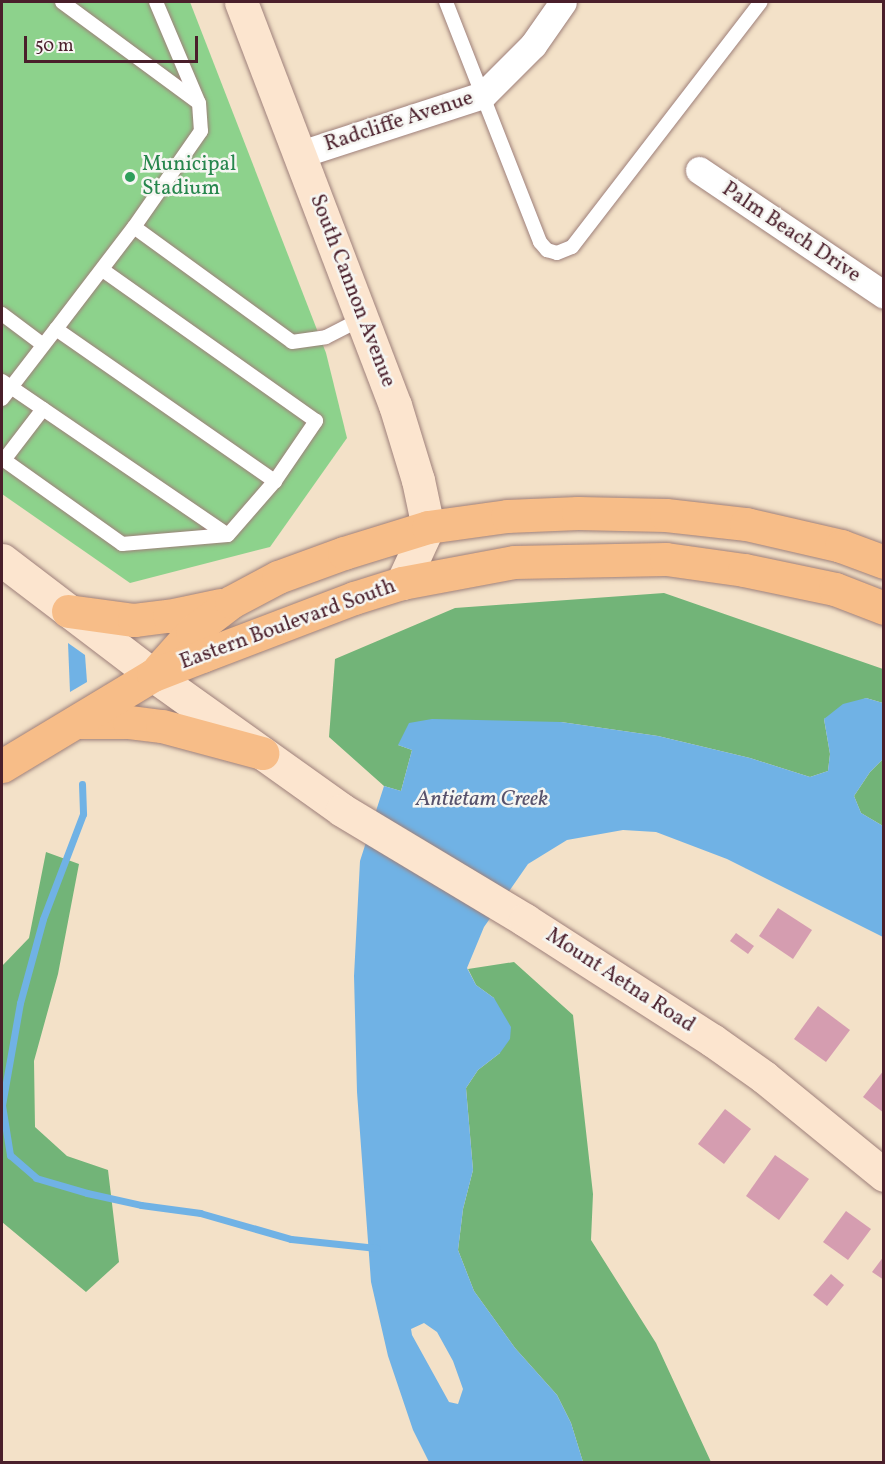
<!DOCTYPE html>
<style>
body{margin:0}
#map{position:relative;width:885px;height:1464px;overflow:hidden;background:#f3e1c8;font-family:Vollkorn,serif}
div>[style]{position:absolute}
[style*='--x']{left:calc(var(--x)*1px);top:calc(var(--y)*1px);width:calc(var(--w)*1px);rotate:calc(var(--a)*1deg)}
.green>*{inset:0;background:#8dd28c}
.forest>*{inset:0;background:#72b478}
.water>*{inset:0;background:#70b2e5}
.stream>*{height:7px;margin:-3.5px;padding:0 3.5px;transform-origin:3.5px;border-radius:3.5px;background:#70b2e5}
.building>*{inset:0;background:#d59db0}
.roads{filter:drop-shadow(0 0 2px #9e807a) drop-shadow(0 0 2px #9e807a)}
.lane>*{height:14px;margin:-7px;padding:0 7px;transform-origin:7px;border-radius:7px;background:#fff}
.street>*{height:27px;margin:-13.5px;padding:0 13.5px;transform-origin:13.5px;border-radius:13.5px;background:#fff}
.secondary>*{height:33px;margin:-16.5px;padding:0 16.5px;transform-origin:16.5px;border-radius:16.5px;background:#fce5cf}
.primary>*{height:33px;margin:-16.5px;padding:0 16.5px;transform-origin:16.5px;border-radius:16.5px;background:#f7bd88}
.dots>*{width:16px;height:16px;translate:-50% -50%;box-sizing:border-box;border:3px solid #f6f6f2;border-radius:50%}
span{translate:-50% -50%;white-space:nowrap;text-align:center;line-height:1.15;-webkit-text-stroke:5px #f6f6f2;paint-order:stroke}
.street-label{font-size:21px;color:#4a1f2b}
.leisure-label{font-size:21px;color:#27864d}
.left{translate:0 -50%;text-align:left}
.water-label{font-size:22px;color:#57526c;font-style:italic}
.frame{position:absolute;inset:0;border:3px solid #4a1f2b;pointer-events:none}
.scale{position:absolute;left:24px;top:36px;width:174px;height:27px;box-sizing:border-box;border:3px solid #4a1f2b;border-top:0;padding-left:8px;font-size:18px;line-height:21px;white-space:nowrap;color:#4a1f2b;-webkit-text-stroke:4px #f6f6f2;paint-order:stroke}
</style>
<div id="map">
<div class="green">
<div style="clip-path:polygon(2px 2px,190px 2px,326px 353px,347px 438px,270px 547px,130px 583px,2px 494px)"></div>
</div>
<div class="forest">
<div style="clip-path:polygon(664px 593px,883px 669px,883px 703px,866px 698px,824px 719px,830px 754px,828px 771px,810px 777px,750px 758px,658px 736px,561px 722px,398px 745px,412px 750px,401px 791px,384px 786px,329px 737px,335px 659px,455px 608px)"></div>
<div style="clip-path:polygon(883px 759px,883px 826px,861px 813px,854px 796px,870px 772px)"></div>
<div style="clip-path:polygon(46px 852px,79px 864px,58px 974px,34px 1061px,35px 1127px,67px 1156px,108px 1170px,119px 1262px,86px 1292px,2px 1222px,2px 966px,29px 938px)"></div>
<div style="clip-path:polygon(514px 962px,573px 1015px,593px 1194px,591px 1240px,656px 1343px,711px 1462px,583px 1462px,571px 1423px,557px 1395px,515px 1348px,474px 1291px,458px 1250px,463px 1209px,473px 1170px,466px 1088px,478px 1070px,500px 1053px,494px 998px,476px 985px,468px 969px)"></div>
</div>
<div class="water">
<div style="clip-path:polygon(68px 643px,85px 655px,87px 682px,70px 692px)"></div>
<div style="clip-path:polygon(evenodd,866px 698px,883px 703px,883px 759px,870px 772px,854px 796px,861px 813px,883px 826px,883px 937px,727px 859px,656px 832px,623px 830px,567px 840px,528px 864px,484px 927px,467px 968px,476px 985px,494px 998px,511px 1027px,510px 1039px,500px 1053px,478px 1070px,466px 1088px,473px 1170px,463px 1209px,458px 1250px,474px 1291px,515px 1348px,557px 1395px,571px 1423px,583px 1462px,429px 1462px,413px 1430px,388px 1356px,371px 1282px,357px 1092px,354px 976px,360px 861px,384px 786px,401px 791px,412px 750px,398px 745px,409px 723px,432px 719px,561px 722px,658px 736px,750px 758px,810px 777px,828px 771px,830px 754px,824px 719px,843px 704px,866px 698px,424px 1323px,437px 1332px,453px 1361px,463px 1389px,458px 1404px,449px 1402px,412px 1335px,411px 1329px,424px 1323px)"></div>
</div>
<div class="stream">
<div style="--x:82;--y:784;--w:30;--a:88"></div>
<div style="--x:83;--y:814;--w:112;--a:110.9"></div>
<div style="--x:43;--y:919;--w:87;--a:105.3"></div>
<div style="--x:20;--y:1003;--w:104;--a:100"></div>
<div style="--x:2;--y:1105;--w:51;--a:80.9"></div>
<div style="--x:10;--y:1155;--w:35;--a:41"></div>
<div style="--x:36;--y:1178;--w:53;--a:16.4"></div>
<div style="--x:87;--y:1193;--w:55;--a:12.5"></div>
<div style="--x:141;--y:1205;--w:60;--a:7.7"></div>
<div style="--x:200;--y:1213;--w:95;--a:15.9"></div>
<div style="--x:291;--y:1239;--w:86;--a:6"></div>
</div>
<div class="building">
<div style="clip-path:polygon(778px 908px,812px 930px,793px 959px,759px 936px)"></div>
<div style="clip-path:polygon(736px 933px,754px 946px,748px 954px,730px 941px)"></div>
<div style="clip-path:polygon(818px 1006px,850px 1030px,826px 1062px,794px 1039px)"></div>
<div style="clip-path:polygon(884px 1070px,884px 1113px,863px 1097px)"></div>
<div style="clip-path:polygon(725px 1109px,751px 1129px,724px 1164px,698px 1144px)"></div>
<div style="clip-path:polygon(775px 1155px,809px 1179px,779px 1220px,746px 1196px)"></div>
<div style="clip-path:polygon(846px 1211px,871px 1229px,848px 1260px,823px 1242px)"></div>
<div style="clip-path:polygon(884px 1256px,884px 1280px,872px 1272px)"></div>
<div style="clip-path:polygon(831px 1274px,844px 1285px,827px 1306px,813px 1295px)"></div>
</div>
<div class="roads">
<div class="lane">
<div style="--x:62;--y:2;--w:170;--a:36.4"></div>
<div style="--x:199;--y:103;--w:28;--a:86"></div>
<div style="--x:201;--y:131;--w:117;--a:124.9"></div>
<div style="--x:156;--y:2;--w:108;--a:67"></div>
<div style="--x:446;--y:2;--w:258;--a:68.6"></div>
<div style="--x:540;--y:242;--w:11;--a:49"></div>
<div style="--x:547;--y:250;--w:10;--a:17"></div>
<div style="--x:557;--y:253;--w:16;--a:-22"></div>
<div style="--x:572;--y:247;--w:309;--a:-52.4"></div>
<div style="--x:2;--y:314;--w:50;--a:36.9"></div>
<div style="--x:56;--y:329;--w:128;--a:-52.6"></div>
<div style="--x:134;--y:227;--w:195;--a:36"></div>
<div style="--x:292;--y:342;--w:34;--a:-8"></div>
<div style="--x:326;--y:337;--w:39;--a:-27"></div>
<div style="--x:2;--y:381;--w:273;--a:34.3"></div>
<div style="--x:2;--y:399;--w:88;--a:-52.4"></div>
<div style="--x:56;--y:329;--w:267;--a:34.8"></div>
<div style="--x:43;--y:409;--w:64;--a:127.4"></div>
<div style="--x:4;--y:460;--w:145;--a:35.4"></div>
<div style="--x:122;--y:544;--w:106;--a:-4.9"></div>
<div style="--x:228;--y:535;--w:72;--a:-49"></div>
<div style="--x:275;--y:481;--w:73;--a:-55.7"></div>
<div style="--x:316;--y:421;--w:261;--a:-144.7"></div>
</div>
<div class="street">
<div style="--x:301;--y:154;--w:191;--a:-18"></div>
<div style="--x:483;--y:95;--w:71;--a:-45"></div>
<div style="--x:533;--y:45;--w:52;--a:-55.1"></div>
<div style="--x:699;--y:170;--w:223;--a:34"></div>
</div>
<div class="secondary">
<div style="--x:241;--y:2;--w:431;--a:69.1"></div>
<div style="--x:395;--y:405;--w:78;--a:73"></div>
<div style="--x:418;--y:480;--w:48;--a:78"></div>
<div style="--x:428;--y:527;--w:62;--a:114.9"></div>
<div style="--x:2;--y:560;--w:190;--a:37.3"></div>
<div style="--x:153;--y:675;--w:232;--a:35.5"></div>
<div style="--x:342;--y:810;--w:214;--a:31"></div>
<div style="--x:525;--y:920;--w:222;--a:32.7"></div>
<div style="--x:712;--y:1040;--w:64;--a:35.4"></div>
<div style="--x:764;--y:1077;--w:155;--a:39.2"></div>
</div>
<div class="primary">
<div style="--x:68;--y:611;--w:67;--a:7.8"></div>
<div style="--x:134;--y:620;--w:35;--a:-7"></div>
<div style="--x:169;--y:616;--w:52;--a:-12.2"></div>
<div style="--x:159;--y:669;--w:50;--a:-48.3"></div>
<div style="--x:192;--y:632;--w:49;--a:-37.6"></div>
<div style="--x:231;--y:602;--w:53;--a:-28"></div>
<div style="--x:278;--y:577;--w:70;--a:-20"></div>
<div style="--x:344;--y:553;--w:88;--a:-17.2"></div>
<div style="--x:428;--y:527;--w:80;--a:-7.9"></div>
<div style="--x:507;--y:516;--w:71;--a:-2.4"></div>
<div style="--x:578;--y:513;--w:88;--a:1.3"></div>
<div style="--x:666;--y:515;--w:81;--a:6.4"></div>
<div style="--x:746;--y:524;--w:98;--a:13"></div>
<div style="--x:841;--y:546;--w:46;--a:20.4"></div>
<div style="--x:76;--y:722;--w:53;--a:0"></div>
<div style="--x:129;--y:722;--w:33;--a:7"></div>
<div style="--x:162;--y:726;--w:104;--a:15.1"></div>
<div style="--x:2;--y:766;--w:176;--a:-31.1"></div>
<div style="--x:153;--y:675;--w:53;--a:-21.2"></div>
<div style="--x:202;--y:656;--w:163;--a:-20.9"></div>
<div style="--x:354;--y:598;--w:50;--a:-17.4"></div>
<div style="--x:402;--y:583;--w:114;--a:-10.6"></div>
<div style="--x:514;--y:562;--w:152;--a:-1.1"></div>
<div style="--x:666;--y:559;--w:79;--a:8"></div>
<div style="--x:744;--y:570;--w:93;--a:11.8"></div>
<div style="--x:835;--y:589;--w:53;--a:21.2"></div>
</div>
</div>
<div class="dots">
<div style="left:130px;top:177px;background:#2e9e5b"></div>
</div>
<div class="street-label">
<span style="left:399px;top:122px;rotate:-18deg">Radcliffe Avenue</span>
<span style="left:791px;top:233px;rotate:34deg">Palm Beach Drive</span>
<span style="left:352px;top:291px;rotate:69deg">South Cannon Avenue</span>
<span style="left:288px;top:625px;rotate:-20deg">Eastern Boulevard South</span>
<span style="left:620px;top:981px;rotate:33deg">Mount Aetna Road</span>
</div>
<div class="leisure-label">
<span class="left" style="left:142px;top:177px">Municipal<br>Stadium</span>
</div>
<div class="water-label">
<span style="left:482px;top:800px">Antietam Creek</span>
</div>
<div class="frame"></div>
<div class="scale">50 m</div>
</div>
